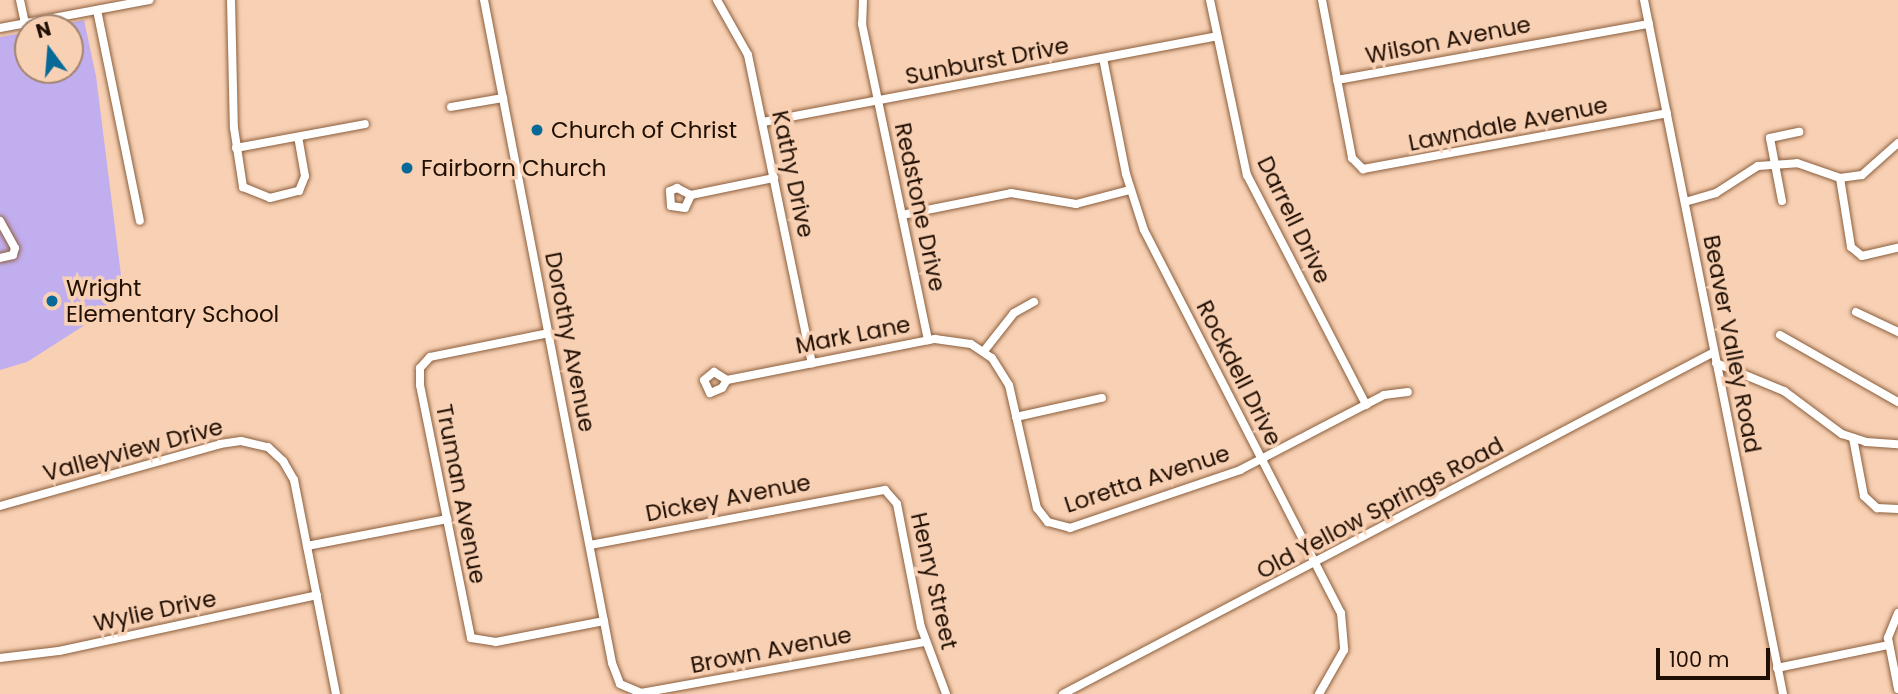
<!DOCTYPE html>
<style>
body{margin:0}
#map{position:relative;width:1898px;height:694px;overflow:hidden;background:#f8d0b3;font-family:Poppins,sans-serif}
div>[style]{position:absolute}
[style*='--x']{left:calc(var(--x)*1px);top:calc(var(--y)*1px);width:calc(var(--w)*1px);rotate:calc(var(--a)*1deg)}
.green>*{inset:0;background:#c1aeee}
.roads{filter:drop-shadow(0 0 2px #8b5f3d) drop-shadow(0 0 2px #8b5f3d)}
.minor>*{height:8px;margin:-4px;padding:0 4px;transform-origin:4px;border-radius:4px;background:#fff}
.dots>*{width:19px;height:19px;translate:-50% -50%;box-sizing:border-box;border:4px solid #f8d0b3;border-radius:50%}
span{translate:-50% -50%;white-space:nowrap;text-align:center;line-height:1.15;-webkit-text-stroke:7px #f8d0b3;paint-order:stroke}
.street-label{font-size:23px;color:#200f03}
.poi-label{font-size:23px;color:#200f03}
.left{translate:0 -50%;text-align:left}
.north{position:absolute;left:14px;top:14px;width:70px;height:70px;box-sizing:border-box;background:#f8d0b3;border:2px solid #a2836d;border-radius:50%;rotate:344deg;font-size:19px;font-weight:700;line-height:28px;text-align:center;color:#200f03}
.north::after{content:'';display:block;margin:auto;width:24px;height:32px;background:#076998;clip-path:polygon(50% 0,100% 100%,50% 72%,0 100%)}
.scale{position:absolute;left:1656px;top:648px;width:114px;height:32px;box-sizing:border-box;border:4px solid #200f03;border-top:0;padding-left:9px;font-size:21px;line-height:24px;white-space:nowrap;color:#200f03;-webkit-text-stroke:5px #f8d0b3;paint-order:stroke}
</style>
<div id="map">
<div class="green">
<div style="clip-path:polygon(84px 20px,96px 76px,122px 283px,99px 316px,27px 362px,0 370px,0 37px,28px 32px,28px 70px,70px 70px,70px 28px,46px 28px)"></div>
</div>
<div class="roads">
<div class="minor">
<div style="--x:20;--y:0;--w:24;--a:78"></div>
<div style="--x:231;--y:0;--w:128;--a:88.7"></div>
<div style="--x:234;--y:128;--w:60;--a:81.3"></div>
<div style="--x:243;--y:187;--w:29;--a:22"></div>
<div style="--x:270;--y:198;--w:30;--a:-14"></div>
<div style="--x:299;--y:191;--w:16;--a:-68"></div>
<div style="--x:305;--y:176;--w:39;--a:-100"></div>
<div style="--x:484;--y:0;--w:675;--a:79.07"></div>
<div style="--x:612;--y:663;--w:22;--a:69"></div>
<div style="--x:620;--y:684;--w:23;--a:23"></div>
<div style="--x:641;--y:693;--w:289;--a:-10.2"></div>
<div style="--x:717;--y:0;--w:63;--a:60.6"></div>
<div style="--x:748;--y:55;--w:315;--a:78.3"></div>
<div style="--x:863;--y:0;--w:24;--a:92"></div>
<div style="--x:862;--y:24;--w:323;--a:78.2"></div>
<div style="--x:1210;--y:0;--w:179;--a:78.1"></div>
<div style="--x:1247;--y:175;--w:259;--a:62.6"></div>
<div style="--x:1322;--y:0;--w:161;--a:79.2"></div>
<div style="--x:1352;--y:158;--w:16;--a:45"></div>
<div style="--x:1363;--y:169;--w:309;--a:-10.4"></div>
<div style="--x:1644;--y:0;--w:708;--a:78.67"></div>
<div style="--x:97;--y:10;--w:215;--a:78.5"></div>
<div style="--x:0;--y:28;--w:152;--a:-10.6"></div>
<div style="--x:1103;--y:58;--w:118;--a:78.8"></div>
<div style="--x:1126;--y:174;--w:59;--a:72.2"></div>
<div style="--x:1144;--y:230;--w:431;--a:62.8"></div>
<div style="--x:1341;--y:613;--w:37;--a:85"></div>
<div style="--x:1344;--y:650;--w:51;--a:119.6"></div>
<div style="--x:1337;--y:80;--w:317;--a:-10.2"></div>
<div style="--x:451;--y:107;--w:53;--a:-9.8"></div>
<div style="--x:763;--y:122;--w:462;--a:-10.7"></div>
<div style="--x:236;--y:148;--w:131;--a:-10.5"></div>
<div style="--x:1840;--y:178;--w:70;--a:80.9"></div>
<div style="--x:1851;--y:247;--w:14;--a:39"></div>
<div style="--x:1862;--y:256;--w:37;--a:-13"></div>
<div style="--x:691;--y:195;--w:14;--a:115"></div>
<div style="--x:685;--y:208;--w:14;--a:-172"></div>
<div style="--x:671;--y:206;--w:15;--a:-94"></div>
<div style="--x:670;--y:191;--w:8;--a:-23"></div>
<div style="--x:677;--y:188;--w:16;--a:27"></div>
<div style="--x:691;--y:195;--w:85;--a:-11.6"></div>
<div style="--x:1782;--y:201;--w:64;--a:-100.8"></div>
<div style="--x:1770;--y:138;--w:30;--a:-12"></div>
<div style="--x:1685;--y:202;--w:32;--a:-16"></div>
<div style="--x:1716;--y:193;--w:50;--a:-32.7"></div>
<div style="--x:1758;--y:166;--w:39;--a:-4"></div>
<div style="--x:1797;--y:163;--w:46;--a:19.2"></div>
<div style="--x:1840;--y:178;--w:22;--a:-8"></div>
<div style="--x:1862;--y:175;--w:48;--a:-41.6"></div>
<div style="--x:902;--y:215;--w:111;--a:-11.4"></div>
<div style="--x:1011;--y:193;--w:66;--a:9.6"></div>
<div style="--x:1076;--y:204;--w:56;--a:-14.5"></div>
<div style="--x:0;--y:221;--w:31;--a:61"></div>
<div style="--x:15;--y:248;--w:7;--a:106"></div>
<div style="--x:13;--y:255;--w:13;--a:167"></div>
<div style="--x:1856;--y:312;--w:47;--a:25.5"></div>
<div style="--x:549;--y:333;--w:121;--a:168.6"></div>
<div style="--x:430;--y:357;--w:15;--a:132"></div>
<div style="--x:420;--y:368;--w:17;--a:90"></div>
<div style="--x:420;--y:385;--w:258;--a:78.6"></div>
<div style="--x:471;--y:638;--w:25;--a:9"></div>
<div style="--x:496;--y:642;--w:110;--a:-11"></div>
<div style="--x:1780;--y:335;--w:136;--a:29.6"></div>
<div style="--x:984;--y:351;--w:48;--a:-51.7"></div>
<div style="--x:1014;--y:313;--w:23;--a:-29"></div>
<div style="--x:1716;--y:363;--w:74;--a:22.4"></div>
<div style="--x:1784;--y:391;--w:72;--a:36.6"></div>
<div style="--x:1842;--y:434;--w:25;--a:18"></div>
<div style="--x:1866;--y:442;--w:32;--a:4"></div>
<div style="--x:727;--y:380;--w:9;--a:122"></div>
<div style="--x:722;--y:388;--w:13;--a:157"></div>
<div style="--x:710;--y:393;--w:14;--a:-115"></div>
<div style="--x:704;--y:380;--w:13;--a:-39"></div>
<div style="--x:714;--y:372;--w:15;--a:32"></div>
<div style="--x:727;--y:380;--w:212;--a:-11.2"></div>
<div style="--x:935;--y:339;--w:36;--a:8"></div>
<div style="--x:971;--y:344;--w:25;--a:34"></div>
<div style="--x:992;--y:358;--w:32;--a:58"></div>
<div style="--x:1009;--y:385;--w:126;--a:77.2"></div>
<div style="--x:1037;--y:508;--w:18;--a:52"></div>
<div style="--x:1048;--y:522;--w:23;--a:15"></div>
<div style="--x:1070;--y:528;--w:180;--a:-18.8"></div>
<div style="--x:1240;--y:470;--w:162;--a:-27.5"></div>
<div style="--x:1384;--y:395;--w:24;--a:-7"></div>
<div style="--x:1016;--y:417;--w:88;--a:-12.5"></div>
<div style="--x:1853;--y:438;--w:59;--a:79.3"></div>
<div style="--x:1864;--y:496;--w:18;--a:43"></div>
<div style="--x:1877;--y:508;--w:21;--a:3"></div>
<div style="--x:0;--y:506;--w:229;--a:-15.7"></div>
<div style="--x:220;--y:444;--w:21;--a:-8"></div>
<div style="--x:241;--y:441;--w:28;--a:13"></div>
<div style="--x:268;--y:447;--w:21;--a:43"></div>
<div style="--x:283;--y:461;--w:22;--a:60"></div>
<div style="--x:294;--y:480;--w:218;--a:78.9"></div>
<div style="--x:590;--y:545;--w:300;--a:-10.6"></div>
<div style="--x:885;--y:490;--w:18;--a:49"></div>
<div style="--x:897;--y:504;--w:125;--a:79"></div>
<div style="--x:921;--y:627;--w:72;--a:69.5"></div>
<div style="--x:307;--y:546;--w:143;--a:-10.9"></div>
<div style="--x:1898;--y:613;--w:27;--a:112"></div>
<div style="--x:1888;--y:638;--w:52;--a:78.9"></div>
<div style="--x:0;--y:658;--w:59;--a:-6.8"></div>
<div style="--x:59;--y:651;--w:264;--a:-12.2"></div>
<div style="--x:1777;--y:668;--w:113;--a:-11.7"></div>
<div style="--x:1063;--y:694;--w:735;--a:-27.71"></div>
</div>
</div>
<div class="dots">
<div style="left:537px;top:130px;background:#076998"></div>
<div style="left:407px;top:168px;background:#076998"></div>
<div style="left:52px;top:301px;background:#076998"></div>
</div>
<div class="street-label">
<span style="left:1448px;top:40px;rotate:-11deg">Wilson Avenue</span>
<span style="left:987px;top:61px;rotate:-11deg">Sunburst Drive</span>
<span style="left:1508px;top:124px;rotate:-11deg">Lawndale Avenue</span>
<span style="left:793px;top:174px;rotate:78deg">Kathy Drive</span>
<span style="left:920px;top:207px;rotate:78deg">Redstone Drive</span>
<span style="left:1294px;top:220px;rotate:64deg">Darrell Drive</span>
<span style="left:853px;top:335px;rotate:-11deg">Mark Lane</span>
<span style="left:570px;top:342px;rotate:79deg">Dorothy Avenue</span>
<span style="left:1732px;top:344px;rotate:79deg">Beaver Valley Road</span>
<span style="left:1239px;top:373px;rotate:63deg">Rockdell Drive</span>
<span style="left:133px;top:450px;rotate:-15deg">Valleyview Drive</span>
<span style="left:1147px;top:479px;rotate:-18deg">Loretta Avenue</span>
<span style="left:461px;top:494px;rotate:79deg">Truman Avenue</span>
<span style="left:728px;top:498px;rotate:-11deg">Dickey Avenue</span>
<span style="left:1380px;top:508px;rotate:-28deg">Old Yellow Springs Road</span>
<span style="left:934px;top:581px;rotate:77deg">Henry Street</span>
<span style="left:155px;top:611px;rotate:-12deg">Wylie Drive</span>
<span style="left:771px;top:650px;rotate:-11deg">Brown Avenue</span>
</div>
<div class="poi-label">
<span class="left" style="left:551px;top:130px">Church of Christ</span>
<span class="left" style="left:421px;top:168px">Fairborn Church</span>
<span class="left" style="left:66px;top:301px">Wright<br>Elementary School</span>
</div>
<div class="north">N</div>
<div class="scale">100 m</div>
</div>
